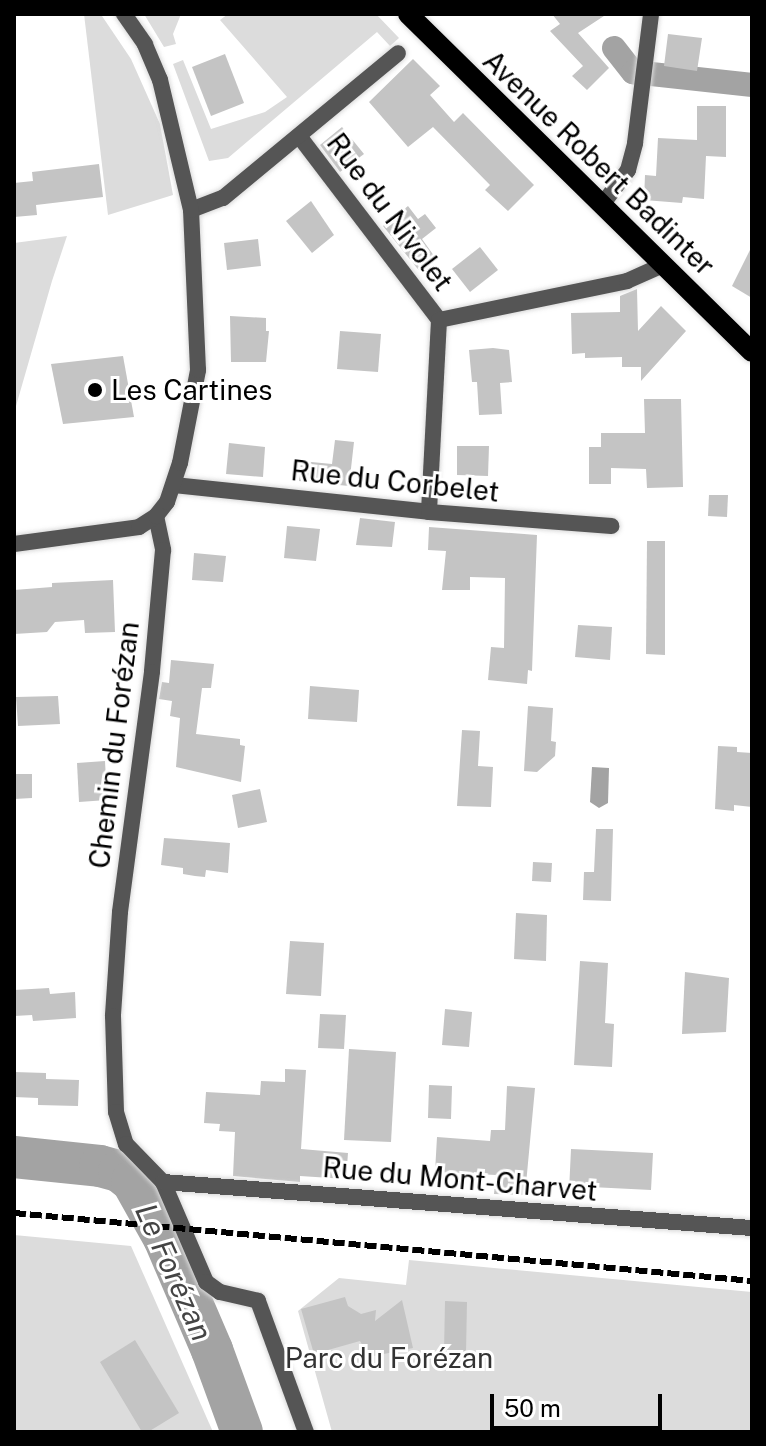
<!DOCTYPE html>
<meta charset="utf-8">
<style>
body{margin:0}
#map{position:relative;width:766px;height:1446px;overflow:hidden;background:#fff;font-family:"Public Sans",sans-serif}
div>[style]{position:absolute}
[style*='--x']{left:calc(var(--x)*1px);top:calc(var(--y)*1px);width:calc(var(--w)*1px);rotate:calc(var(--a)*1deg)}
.green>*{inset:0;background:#dcdcdc}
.water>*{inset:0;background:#a3a3a3}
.canal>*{height:24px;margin:-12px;padding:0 12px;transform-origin:12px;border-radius:12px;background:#a3a3a3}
.river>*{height:42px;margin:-21px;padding:0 21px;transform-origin:21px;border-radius:21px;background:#a3a3a3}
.building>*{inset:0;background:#c4c4c4}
.roads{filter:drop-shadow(0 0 2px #dbdbdb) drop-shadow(0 0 2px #dbdbdb)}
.street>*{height:16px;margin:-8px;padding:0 8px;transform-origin:8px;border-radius:8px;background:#555}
.primary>*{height:20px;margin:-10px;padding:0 10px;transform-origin:10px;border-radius:10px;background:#000}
.rail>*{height:6px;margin-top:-3px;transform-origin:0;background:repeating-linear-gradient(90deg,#000 0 12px,transparent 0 16px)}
.dots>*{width:22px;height:22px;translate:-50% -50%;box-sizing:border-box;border:4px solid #fff;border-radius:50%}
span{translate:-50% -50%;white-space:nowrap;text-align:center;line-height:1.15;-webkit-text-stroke:6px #fff;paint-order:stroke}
.street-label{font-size:28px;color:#000}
.poi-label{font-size:28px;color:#000}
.left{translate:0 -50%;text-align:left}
.park-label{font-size:28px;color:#333}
.water-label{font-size:30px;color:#444;font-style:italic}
.frame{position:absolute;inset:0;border:16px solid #000;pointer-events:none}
.scale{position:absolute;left:490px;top:1394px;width:172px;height:36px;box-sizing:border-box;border:4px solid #000;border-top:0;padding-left:10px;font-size:24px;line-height:28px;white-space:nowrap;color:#000;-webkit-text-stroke:6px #fff;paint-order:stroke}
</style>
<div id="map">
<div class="green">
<div style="clip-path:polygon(84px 14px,102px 16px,131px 59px,160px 124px,173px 195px,108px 215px)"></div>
<div style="clip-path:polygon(144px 14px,181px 14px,173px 34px,176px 44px,164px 47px)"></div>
<div style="clip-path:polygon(228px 14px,376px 14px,399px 38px,390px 46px,377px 32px,228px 158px,209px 161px,173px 64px,183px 60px,211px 129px,265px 112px,287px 97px,220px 20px)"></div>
<div style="clip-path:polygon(67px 236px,52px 281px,14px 413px,14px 243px)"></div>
<div style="clip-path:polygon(14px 1235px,131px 1246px,213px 1432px,14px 1432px)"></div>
<div style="clip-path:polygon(409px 1260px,752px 1292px,752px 1432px,332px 1432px,298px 1311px,339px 1278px,406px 1285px)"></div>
</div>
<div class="water">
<div style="clip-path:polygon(592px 767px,609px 768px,608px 803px,599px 808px,590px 802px)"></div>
</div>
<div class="canal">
<div style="--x:614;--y:48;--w:31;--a:52"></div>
<div style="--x:633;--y:72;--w:120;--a:6.2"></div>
</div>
<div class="river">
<div style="--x:14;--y:1157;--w:86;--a:6"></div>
<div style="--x:100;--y:1166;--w:20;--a:15"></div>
<div style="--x:119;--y:1171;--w:16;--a:38"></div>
<div style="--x:132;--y:1181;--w:65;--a:60.7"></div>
<div style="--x:164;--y:1238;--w:122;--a:66.8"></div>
<div style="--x:212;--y:1350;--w:87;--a:69.9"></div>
</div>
<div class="building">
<div style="clip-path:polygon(552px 14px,607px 14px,578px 33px,609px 68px,587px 90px,572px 76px,583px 66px,550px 31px,560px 24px)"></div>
<div style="clip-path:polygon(668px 34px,702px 38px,697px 71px,664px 66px)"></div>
<div style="clip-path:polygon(225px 54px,244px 103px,211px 116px,192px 67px)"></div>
<div style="clip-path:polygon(413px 59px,440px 86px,430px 95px,454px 122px,463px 113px,534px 185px,508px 211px,485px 190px,490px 185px,433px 127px,408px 147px,369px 102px)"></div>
<div style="clip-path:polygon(697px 106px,726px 106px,726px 157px,706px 156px,704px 199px,683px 197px,682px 203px,644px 200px,645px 175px,656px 176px,658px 138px,697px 140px)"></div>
<div style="clip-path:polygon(342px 127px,364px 154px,340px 172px,320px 145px)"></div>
<div style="clip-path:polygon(99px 164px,103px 197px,36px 205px,37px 215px,14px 217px,14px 183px,33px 181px,32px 172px)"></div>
<div style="clip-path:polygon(311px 201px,334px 235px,312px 253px,286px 221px)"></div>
<div style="clip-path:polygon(408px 206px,418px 219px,425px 214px,436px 228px,422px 239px,437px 260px,421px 273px,383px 226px)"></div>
<div style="clip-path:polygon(258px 239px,261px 266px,227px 270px,224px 243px)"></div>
<div style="clip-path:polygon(752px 246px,752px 298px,732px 286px)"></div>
<div style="clip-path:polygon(480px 247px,498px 270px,470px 292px,452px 269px)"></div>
<div style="clip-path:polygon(637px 289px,638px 331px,661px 306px,686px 331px,641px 381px,641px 367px,622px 367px,622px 357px,585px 358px,585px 353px,572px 354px,571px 313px,620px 312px,620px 296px)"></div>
<div style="clip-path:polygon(230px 316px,266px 318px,266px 331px,269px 331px,266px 362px,231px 362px)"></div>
<div style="clip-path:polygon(340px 331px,381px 334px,378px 372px,337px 369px)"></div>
<div style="clip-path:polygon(493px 348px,509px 350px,512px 382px,500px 383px,502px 414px,479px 415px,477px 382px,472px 382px,469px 350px)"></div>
<div style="clip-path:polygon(123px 356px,134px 417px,63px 424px,51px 364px)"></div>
<div style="clip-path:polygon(644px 399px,681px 399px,683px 487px,647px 488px,646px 469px,611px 468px,611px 484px,589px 484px,589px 447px,601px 447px,601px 433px,645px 433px)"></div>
<div style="clip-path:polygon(335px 440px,354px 442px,349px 486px,299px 481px,301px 461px,332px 464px)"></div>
<div style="clip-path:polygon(229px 443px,265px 447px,263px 477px,226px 474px)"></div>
<div style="clip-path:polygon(457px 446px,489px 446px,488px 476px,457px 475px)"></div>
<div style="clip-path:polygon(709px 495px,728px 495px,727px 517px,708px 516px)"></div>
<div style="clip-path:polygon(360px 518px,395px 522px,392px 547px,356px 545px)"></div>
<div style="clip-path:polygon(287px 526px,320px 529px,316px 561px,284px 558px)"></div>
<div style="clip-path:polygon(429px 527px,537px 535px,532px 671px,528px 670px,527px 684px,488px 680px,491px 647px,504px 648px,505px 578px,470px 577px,470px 590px,442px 590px,446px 551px,428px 550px)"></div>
<div style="clip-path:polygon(647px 541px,665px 541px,665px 655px,646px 654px)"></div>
<div style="clip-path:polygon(194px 553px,226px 556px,223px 582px,192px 580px)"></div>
<div style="clip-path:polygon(113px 580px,115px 632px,85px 633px,84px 620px,55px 622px,47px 632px,14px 634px,14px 590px,52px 587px,52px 583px)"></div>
<div style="clip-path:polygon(578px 625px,612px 627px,610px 660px,575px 657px)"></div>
<div style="clip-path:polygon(171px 660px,214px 664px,211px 688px,202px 688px,196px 734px,240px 739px,240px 745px,245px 746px,241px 782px,176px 767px,180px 718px,170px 716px,172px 701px,159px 699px,162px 682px,169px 683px)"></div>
<div style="clip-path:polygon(310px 686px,359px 690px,357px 722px,308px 719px)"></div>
<div style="clip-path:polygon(58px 696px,60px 724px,18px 726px,16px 697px)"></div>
<div style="clip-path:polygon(528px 706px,553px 708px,551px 741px,556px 742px,555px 756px,537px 772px,524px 771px)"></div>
<div style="clip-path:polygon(462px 730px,480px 731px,478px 766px,493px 767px,491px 807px,457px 806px)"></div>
<div style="clip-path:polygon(718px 746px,737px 747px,737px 752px,752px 753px,752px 807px,734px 805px,734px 811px,715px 809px)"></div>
<div style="clip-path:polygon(105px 761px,107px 800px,79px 802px,77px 763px)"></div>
<div style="clip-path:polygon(14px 774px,32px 774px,32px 798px,14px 799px)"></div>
<div style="clip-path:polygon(260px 789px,267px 822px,238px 828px,232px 795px)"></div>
<div style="clip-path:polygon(596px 829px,613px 829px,611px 901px,583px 900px,584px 872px,594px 872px)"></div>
<div style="clip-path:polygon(164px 838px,230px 843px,228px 873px,206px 870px,205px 877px,195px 876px,183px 874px,183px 868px,161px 865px)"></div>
<div style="clip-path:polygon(533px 862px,552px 863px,551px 882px,532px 881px)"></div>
<div style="clip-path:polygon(516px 913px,547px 915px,546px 961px,514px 959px)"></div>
<div style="clip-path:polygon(290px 941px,324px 943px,321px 996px,286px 994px)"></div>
<div style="clip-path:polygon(580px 961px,608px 963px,605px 1023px,614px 1024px,612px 1067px,574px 1065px)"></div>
<div style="clip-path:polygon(685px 972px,729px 978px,726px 1032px,682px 1034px)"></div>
<div style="clip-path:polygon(49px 988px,50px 994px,75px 992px,76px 1018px,33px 1021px,32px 1015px,14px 1016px,14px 990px)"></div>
<div style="clip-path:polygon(445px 1009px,472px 1012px,469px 1047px,442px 1045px)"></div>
<div style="clip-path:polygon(320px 1014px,346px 1015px,344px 1049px,318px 1048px)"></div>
<div style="clip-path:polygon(349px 1049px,396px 1052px,391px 1142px,344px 1140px)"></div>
<div style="clip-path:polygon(285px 1069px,306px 1070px,301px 1149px,348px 1153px,346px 1179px,300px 1176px,300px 1182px,233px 1176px,235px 1132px,219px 1131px,220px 1124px,204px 1123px,206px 1092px,260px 1095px,261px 1081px,285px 1082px)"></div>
<div style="clip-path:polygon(14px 1072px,46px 1073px,46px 1079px,79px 1080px,78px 1106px,38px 1105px,38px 1098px,14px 1097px)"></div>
<div style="clip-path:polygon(429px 1085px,452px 1086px,451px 1119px,428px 1118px)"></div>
<div style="clip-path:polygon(507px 1086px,535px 1088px,525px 1195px,494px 1194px,496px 1175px,435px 1172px,437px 1137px,490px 1141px,491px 1130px,505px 1130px)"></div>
<div style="clip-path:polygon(571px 1149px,653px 1153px,651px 1190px,591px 1187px,591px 1192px,569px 1191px)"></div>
<div style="clip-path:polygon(345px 1297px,348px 1306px,361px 1314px,376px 1310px,375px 1321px,402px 1300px,413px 1348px,374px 1356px,374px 1366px,360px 1341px,314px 1354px,301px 1309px)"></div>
<div style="clip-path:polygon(445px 1301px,467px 1302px,466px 1353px,444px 1352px)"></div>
<div style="clip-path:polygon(135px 1340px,179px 1413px,148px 1432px,142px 1432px,100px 1362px)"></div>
</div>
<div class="roads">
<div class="street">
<div style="--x:299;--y:136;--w:231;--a:52.7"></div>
<div style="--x:439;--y:320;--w:192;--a:93"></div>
<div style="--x:602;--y:205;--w:44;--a:-53.4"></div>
<div style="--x:628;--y:170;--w:28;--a:-75"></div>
<div style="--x:635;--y:143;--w:130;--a:-82.9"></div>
<div style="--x:191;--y:210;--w:34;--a:-21"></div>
<div style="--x:223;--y:198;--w:227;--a:-39.6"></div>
<div style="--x:439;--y:320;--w:192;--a:-11.7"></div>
<div style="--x:627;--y:281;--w:39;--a:-24"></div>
<div style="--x:174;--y:485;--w:256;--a:6"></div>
<div style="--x:429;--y:512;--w:183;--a:4.4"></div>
<div style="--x:156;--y:516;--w:35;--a:78"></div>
<div style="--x:163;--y:550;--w:122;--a:95.2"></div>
<div style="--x:152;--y:672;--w:242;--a:97.6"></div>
<div style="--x:120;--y:912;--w:104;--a:93.9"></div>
<div style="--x:113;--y:1016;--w:96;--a:88.2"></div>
<div style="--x:116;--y:1112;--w:34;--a:73"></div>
<div style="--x:126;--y:1144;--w:53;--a:45.8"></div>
<div style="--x:163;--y:1182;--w:109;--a:66.7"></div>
<div style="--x:206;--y:1282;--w:17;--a:36"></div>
<div style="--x:220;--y:1292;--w:39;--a:13"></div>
<div style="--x:258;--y:1301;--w:140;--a:69.9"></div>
<div style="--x:14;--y:544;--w:126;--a:-7.7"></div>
<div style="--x:139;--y:527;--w:20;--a:-33"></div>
<div style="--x:156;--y:516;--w:18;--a:-52"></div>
<div style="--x:167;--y:502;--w:41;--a:-71.6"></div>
<div style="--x:180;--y:463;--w:95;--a:-79"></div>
<div style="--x:198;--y:370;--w:160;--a:-92.5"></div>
<div style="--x:191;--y:210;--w:134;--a:-103.4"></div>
<div style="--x:160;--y:80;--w:39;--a:-113"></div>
<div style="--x:145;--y:44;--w:37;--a:-125"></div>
<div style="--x:163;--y:1182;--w:591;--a:4.47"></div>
</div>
<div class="primary">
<div style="--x:408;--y:14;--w:482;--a:44.5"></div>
</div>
</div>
<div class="rail">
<div style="--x:14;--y:1213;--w:741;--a:5.26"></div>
</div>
<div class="dots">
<div style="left:95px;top:390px;background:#000"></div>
</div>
<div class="street-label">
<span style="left:599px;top:163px;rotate:44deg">Avenue Robert Badinter</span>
<span style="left:390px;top:212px;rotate:53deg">Rue du Nivolet</span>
<span style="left:395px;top:481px;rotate:6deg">Rue du Corbelet</span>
<span style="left:114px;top:745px;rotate:-83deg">Chemin du Forézan</span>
<span style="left:460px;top:1179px;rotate:5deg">Rue du Mont-Charvet</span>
</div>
<div class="poi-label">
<span class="left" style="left:111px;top:390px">Les Cartines</span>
</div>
<div class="park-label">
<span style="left:389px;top:1358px">Parc du Forézan</span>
</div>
<div class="water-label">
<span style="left:174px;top:1272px;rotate:66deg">Le Forézan</span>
</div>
<div class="frame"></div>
<div class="scale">50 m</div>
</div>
